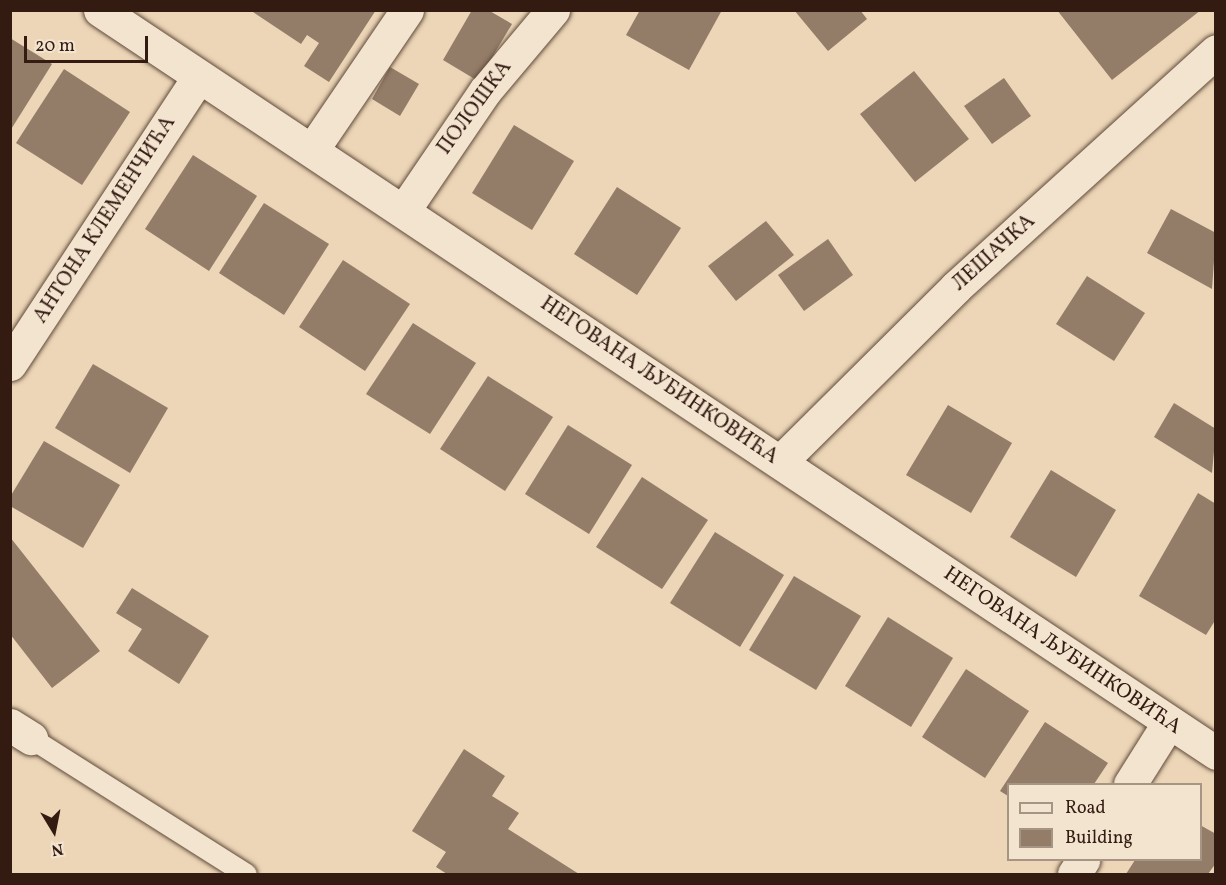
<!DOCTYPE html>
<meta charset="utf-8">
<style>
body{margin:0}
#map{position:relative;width:1226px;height:885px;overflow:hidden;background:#ecd6b7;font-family:Vollkorn,serif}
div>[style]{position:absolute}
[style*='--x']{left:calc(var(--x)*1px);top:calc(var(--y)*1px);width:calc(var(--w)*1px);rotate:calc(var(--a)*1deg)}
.building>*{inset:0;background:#937c68}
.roads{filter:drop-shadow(0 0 2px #614a3b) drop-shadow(0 0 2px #614a3b)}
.service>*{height:21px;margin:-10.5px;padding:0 10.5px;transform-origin:10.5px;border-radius:10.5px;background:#f3e4d0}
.minor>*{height:33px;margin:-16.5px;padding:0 16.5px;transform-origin:16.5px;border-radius:16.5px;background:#f3e4d0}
span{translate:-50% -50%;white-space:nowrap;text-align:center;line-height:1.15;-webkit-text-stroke:4.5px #f3e4d0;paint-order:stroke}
.street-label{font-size:21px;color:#331b12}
.frame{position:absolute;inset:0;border:12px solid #331b12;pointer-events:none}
.legend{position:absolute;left:1007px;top:783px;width:195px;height:78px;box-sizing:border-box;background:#f3e4d0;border:2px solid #a69484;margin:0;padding:8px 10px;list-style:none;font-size:18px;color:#331b12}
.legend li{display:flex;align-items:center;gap:12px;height:30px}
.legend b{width:30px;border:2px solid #a69484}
.north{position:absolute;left:24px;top:801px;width:60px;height:60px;-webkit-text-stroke:4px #f3e4d0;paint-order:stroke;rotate:170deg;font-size:16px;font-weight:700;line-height:24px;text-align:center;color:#331b12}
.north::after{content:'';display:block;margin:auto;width:21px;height:27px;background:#331b12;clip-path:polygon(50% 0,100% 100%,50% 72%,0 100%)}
.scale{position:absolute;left:24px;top:36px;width:124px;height:27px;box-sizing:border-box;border:3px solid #331b12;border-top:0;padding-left:8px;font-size:18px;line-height:21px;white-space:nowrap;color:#331b12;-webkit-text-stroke:4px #f3e4d0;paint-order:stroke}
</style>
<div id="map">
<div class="building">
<div style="clip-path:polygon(250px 10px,376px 10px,329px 82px,304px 66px,319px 43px,307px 35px,301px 44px)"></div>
<div style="clip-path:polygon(472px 10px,488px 10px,512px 24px,478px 81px,443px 60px)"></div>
<div style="clip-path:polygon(640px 10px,722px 10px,689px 70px,626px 35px)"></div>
<div style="clip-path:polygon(794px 10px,860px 10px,867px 19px,828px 51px)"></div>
<div style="clip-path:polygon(1057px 10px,1201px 10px,1112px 80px)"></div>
<div style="clip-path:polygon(10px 38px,52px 64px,10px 131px)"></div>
<div style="clip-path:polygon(390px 67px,419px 84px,400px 116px,372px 99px)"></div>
<div style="clip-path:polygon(64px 69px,130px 112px,82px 185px,16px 143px)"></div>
<div style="clip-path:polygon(914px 71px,969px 139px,915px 182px,860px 114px)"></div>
<div style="clip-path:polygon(1004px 78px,1031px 116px,992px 144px,964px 106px)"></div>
<div style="clip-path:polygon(514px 125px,574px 161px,532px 230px,472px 193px)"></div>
<div style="clip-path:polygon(193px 155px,257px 196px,209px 271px,145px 229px)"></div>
<div style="clip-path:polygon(617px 187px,681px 228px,637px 295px,574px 254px)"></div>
<div style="clip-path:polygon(264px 203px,329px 244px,284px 315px,219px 273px)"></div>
<div style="clip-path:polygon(1171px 209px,1216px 233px,1212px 289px,1147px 253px)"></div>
<div style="clip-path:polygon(766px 221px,794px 255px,736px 301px,708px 266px)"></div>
<div style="clip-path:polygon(828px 239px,853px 275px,804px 311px,778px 275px)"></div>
<div style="clip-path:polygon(343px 260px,410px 304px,365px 371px,299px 327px)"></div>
<div style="clip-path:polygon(1087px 276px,1145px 313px,1114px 361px,1056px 324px)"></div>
<div style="clip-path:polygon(413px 323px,476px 363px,430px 434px,366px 394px)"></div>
<div style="clip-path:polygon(93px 364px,168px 408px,130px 473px,55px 428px)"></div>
<div style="clip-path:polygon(488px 376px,553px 417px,505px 491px,440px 449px)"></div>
<div style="clip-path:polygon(1174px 403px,1216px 429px,1212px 473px,1154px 437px)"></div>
<div style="clip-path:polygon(948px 405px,1012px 443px,971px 513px,906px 475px)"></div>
<div style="clip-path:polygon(568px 425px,632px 465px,589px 534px,525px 494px)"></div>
<div style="clip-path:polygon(44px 441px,120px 485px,83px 548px,10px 506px,10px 497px)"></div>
<div style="clip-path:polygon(1051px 470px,1116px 510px,1076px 577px,1010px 537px)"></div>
<div style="clip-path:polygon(642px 477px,708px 520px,662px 589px,596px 547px)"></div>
<div style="clip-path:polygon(1198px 493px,1216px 504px,1216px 619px,1206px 635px,1139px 596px)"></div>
<div style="clip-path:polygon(715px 532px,784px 575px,740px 647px,670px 603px)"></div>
<div style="clip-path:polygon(10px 537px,100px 651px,52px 688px,10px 634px)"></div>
<div style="clip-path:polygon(794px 576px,861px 616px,816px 690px,749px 650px)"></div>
<div style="clip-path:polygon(132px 588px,209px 636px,179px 684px,128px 651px,142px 629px,116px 613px)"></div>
<div style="clip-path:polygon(888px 617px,953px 658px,911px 727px,845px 686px)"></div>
<div style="clip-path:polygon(966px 669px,1029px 711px,985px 778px,922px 737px)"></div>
<div style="clip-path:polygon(1045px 722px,1108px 763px,1094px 784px,1008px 784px,1008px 796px,1000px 791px)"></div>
<div style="clip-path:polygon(464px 749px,505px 776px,492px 796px,519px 813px,508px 829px,579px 874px,447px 874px,436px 867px,446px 852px,412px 831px)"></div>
<div style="clip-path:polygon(1200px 825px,1216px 834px,1216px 863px,1208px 874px,1126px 874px,1135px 860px,1200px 860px)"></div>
</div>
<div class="roads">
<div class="service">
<div style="--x:31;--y:738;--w:254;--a:32.3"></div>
</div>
<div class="minor">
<div style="--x:100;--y:10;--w:1341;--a:33.65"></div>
<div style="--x:312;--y:150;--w:169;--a:-55.8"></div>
<div style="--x:404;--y:210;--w:144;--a:-55.8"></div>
<div style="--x:485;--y:91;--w:106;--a:-50"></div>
<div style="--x:10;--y:364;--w:344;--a:-56.7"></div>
<div style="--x:780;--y:462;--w:248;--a:-44.8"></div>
<div style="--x:956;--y:287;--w:351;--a:-42.2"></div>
<div style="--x:10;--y:725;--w:25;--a:32"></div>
<div style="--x:1130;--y:784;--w:73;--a:-57.8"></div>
<div style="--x:1074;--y:874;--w:17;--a:-57"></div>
</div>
</div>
<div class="street-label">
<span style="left:475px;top:108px;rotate:-54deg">ПОЛОШКА</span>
<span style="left:105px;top:220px;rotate:-57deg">АНТОНА КЛЕМЕНЧИЋА</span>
<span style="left:994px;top:253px;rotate:-42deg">ЛЕШАЧКА</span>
<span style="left:659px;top:381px;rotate:34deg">НЕГОВАНА ЉУБИНКОВИЋА</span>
<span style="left:1062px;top:651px;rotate:34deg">НЕГОВАНА ЉУБИНКОВИЋА</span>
</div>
<div class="frame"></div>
<ul class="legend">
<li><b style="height:8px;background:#f3e4d0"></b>Road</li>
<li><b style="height:16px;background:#937c68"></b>Building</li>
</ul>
<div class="north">N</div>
<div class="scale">20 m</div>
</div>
